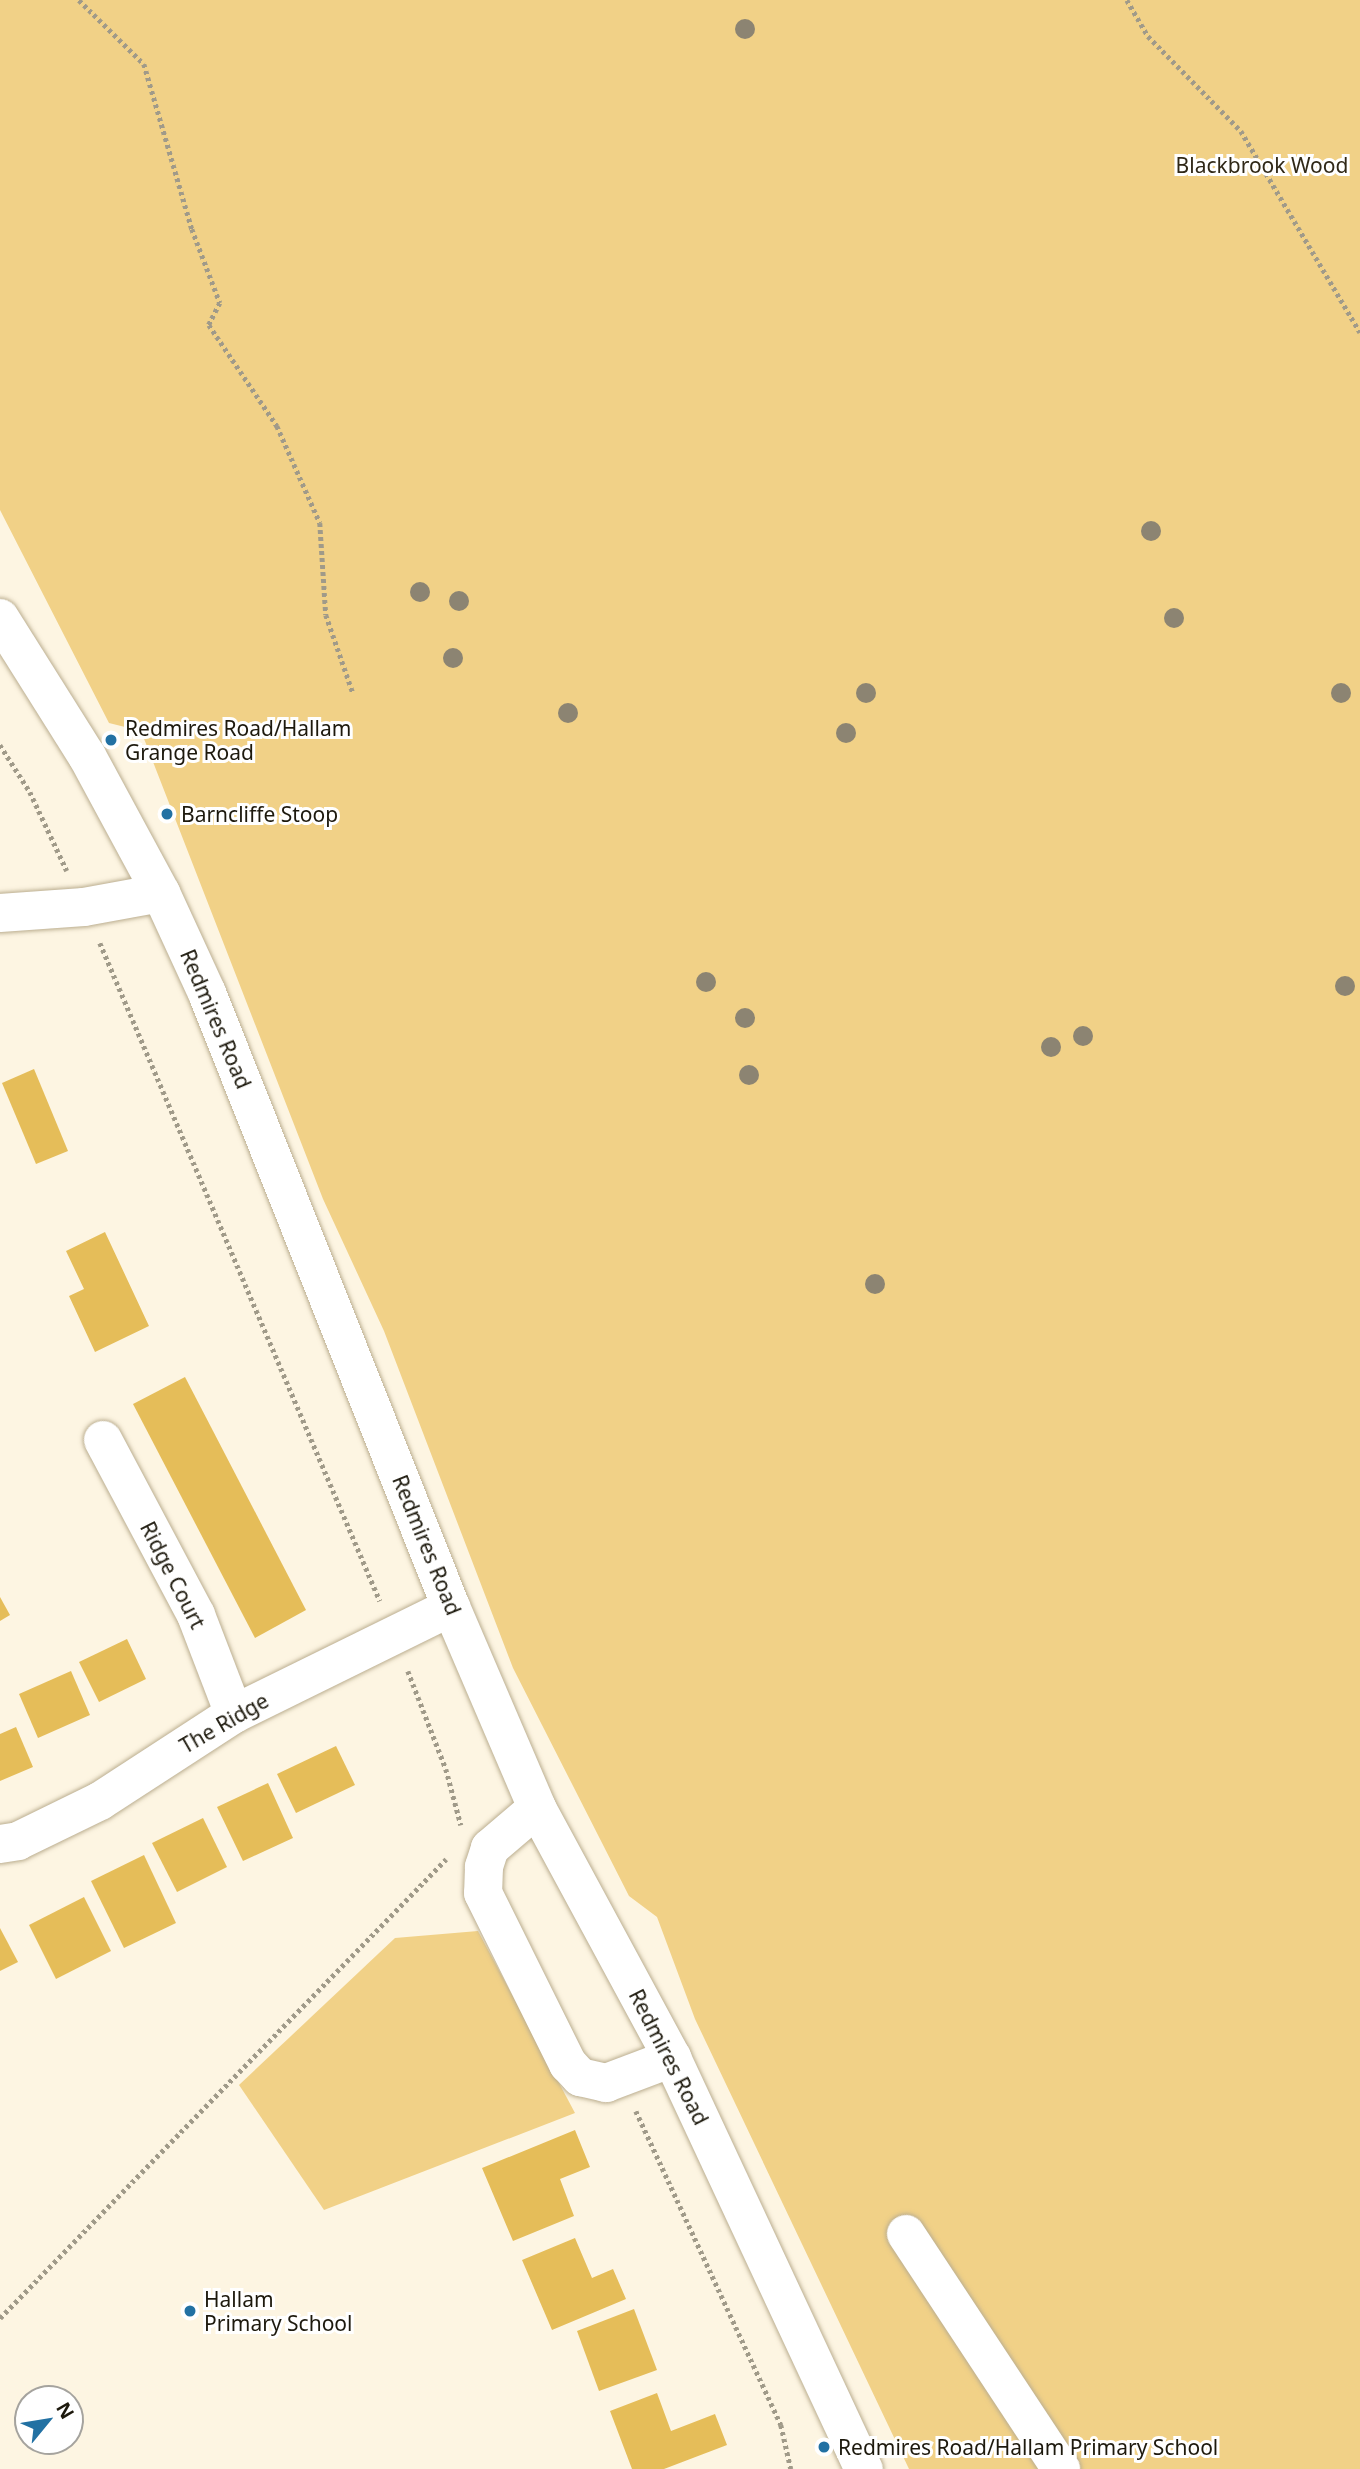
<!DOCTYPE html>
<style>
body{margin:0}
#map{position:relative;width:1360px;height:2469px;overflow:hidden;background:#fdf5e2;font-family:"Noto Sans",sans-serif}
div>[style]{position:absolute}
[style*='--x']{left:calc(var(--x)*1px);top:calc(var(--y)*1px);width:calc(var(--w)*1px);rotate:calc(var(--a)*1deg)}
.green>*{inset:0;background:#f1d187}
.building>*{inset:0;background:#e5bd59}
.path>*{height:4.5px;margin-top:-2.25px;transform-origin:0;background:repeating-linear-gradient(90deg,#a09a89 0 3.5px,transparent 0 7px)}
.roads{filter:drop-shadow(0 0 2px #bbae90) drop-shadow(0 0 2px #bbae90)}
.minor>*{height:38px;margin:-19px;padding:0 19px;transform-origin:19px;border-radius:19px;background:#fff}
.trees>*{width:20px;height:20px;margin:-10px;border-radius:50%;background:#8c8472}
.dots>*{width:19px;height:19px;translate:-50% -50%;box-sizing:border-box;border:4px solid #fff;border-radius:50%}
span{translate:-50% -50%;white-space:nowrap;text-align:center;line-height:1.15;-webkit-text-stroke:6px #fff;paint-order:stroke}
.park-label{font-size:21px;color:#302817}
.poi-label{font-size:21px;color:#1d190d}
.left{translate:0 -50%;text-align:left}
.street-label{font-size:21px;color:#1d190d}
.north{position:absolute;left:14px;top:2385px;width:70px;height:70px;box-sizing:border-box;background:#fff;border:2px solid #a5a39e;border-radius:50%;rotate:60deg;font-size:19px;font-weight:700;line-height:28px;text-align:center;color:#1d190d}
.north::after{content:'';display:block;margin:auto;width:24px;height:32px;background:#2271a3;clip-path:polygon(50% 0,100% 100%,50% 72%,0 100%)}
</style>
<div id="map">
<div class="green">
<div style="clip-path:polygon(0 0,1360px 0,1360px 2469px,909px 2469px,695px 2019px,657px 1917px,629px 1896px,513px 1668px,384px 1331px,323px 1199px,141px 731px,109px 723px,0 510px)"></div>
<div style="clip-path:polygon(478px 1931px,575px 2113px,324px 2210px,239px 2085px,395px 1938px)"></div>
</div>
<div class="building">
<div style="clip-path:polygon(34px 1069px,68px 1151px,36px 1164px,2px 1083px)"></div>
<div style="clip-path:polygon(105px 1232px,149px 1326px,95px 1352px,69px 1296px,84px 1289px,66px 1251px)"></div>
<div style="clip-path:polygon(185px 1377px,306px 1610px,255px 1638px,133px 1404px)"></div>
<div style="clip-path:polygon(0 1597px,10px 1615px,0 1621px)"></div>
<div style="clip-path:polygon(127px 1639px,146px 1679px,99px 1702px,79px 1662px)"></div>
<div style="clip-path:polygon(71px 1671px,90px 1715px,38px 1738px,19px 1694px)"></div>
<div style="clip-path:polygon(16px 1727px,33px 1767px,0 1781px,0 1734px)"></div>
<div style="clip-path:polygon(336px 1746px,355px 1785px,296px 1813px,277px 1774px)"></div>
<div style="clip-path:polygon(268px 1783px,293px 1838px,243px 1861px,217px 1807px)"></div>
<div style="clip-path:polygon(203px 1818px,227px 1867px,177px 1892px,152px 1843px)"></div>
<div style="clip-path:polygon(144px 1855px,176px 1923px,124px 1948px,91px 1881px)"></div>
<div style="clip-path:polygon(84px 1897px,111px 1951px,56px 1979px,29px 1925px)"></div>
<div style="clip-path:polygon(0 1928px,18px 1962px,0 1971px)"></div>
<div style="clip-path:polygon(575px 2130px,590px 2167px,560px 2179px,574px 2216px,513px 2241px,482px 2168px)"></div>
<div style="clip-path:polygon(575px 2238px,592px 2278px,613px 2269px,626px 2299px,552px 2330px,522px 2260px)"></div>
<div style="clip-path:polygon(634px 2309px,657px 2370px,599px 2391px,577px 2331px)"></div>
<div style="clip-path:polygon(657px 2393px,671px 2431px,715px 2414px,727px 2445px,664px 2469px,632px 2469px,610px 2411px)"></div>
</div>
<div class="path">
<div style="--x:79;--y:0;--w:91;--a:44.6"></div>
<div style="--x:144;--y:64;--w:172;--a:73.8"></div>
<div style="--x:192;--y:229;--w:79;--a:69.3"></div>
<div style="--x:220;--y:303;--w:25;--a:117"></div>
<div style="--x:209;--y:325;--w:122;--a:56"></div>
<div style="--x:277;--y:426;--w:106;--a:66.1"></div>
<div style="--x:320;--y:523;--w:92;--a:86.3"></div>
<div style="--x:326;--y:615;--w:83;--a:70.9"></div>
<div style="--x:1127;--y:0;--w:42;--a:59.7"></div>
<div style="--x:1148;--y:36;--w:133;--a:45.6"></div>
<div style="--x:1241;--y:131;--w:234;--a:59.4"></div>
<div style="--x:0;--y:745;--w:56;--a:57.4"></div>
<div style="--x:30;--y:792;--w:87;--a:64.9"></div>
<div style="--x:100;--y:943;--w:715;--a:66.95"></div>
<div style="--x:408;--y:1671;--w:105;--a:68.8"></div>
<div style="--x:446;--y:1769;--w:58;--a:75"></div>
<div style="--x:636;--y:2111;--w:346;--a:65.2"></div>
<div style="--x:781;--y:2425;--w:45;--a:77.2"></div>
<div style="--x:0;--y:2318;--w:640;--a:-45.82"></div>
</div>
<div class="roads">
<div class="minor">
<div style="--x:0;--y:618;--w:163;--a:57.8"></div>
<div style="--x:87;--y:756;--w:156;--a:61.6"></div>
<div style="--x:161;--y:893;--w:110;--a:65.3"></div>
<div style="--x:207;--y:993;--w:661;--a:68.33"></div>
<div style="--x:451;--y:1607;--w:219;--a:66.8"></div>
<div style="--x:537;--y:1808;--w:284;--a:61.6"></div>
<div style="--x:672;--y:2058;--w:454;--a:65"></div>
<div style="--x:0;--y:913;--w:84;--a:-4.1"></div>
<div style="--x:84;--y:907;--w:78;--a:-10.3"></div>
<div style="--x:103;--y:1440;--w:198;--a:62"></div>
<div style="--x:196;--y:1615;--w:106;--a:69"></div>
<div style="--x:537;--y:1808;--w:62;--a:139.6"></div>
<div style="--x:490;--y:1848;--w:20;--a:108"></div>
<div style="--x:484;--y:1867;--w:26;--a:92"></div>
<div style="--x:483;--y:1893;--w:191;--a:63.6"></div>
<div style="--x:568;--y:2064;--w:18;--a:47"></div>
<div style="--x:580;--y:2077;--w:27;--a:13"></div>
<div style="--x:606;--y:2083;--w:71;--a:-20.7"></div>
<div style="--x:0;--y:1844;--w:18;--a:-9"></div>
<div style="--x:18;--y:1841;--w:91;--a:-26"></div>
<div style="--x:100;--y:1801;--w:160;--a:-33"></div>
<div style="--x:234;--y:1714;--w:242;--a:-26.2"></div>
<div style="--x:906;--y:2234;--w:282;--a:56.6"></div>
</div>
</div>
<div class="trees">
<div style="left:745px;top:29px"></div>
<div style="left:1151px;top:531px"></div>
<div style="left:420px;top:592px"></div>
<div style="left:459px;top:601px"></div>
<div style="left:1174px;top:618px"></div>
<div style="left:453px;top:658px"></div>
<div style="left:866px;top:693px"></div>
<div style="left:1341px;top:693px"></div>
<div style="left:568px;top:713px"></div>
<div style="left:846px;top:733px"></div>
<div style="left:706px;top:982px"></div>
<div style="left:1345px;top:986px"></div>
<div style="left:745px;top:1018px"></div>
<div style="left:1083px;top:1036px"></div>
<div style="left:1051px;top:1047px"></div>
<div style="left:749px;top:1075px"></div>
<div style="left:875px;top:1284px"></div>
</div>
<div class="dots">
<div style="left:111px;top:740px;background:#2271a3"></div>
<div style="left:167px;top:814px;background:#2271a3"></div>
<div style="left:190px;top:2311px;background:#2271a3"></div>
<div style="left:824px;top:2447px;background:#2271a3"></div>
</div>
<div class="park-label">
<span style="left:1262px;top:165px">Blackbrook Wood</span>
</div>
<div class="poi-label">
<span class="left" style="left:125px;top:740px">Redmires Road/Hallam<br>Grange Road</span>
<span class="left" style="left:181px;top:814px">Barncliffe Stoop</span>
<span class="left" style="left:204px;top:2311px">Hallam<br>Primary School</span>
<span class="left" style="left:838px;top:2447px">Redmires Road/Hallam Primary School</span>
</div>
<div class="street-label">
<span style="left:216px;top:1019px;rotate:67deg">Redmires Road</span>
<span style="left:427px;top:1545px;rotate:68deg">Redmires Road</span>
<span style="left:173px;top:1575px;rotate:63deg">Ridge Court</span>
<span style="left:224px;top:1723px;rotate:-30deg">The Ridge</span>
<span style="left:669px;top:2057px;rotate:63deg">Redmires Road</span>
</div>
<div class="north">N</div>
</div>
